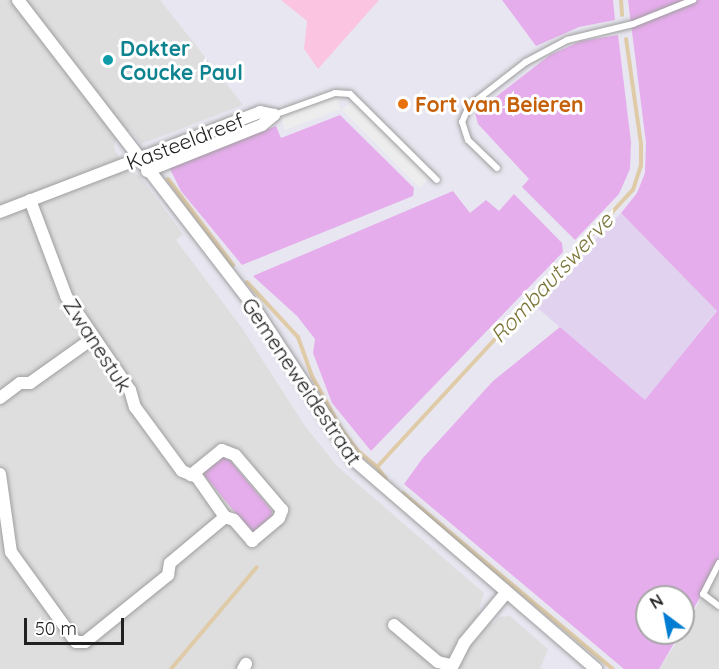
<!DOCTYPE html>
<style>
body{margin:0}
#map{position:relative;width:719px;height:669px;overflow:hidden;background:#e8e7f1;font-family:Quicksand,sans-serif}
div>[style]{position:absolute}
[style*='--x']{left:calc(var(--x)*1px);top:calc(var(--y)*1px);width:calc(var(--w)*1px);rotate:calc(var(--a)*1deg)}
.residential>*{inset:0;background:#dededf}
.farmland>*{inset:0;background:#e1d3f0}
.grass>*{inset:0;background:#e6adec}
.park>*{inset:0;background:#fbc5e1}
.parking>*{inset:0;background:#ededed}
.stream>*{height:4px;margin:-2px;padding:0 2px;transform-origin:2px;border-radius:2px;background:#dfcba7}
.roads{filter:drop-shadow(0 0 2px #9e9e9e) drop-shadow(0 0 2px #9e9e9e)}
.lane>*{height:6px;margin:-3px;padding:0 3px;transform-origin:3px;border-radius:3px;background:#fff}
.street>*{height:12px;margin:-6px;padding:0 6px;transform-origin:6px;border-radius:6px;background:#fff}
.dots>*{width:16px;height:16px;translate:-50% -50%;box-sizing:border-box;border:3px solid #fff;border-radius:50%}
span{translate:-50% -50%;white-space:nowrap;text-align:center;line-height:1.15;-webkit-text-stroke:6px #fff;paint-order:stroke}
.culture-label{font-size:21px;color:#0d838f;font-weight:700}
.left{translate:0 -50%;text-align:left}
.food-label{font-size:21px;color:#c56008;font-weight:700}
.street-label{font-size:21px;color:#212121}
.water-label{font-size:22px;color:#7a7436;font-style:italic}
.north{position:absolute;left:635px;top:585px;width:60px;height:60px;box-sizing:border-box;background:#fff;border:2px solid #a6a6a6;border-radius:50%;rotate:328deg;font-size:16px;font-weight:700;line-height:24px;text-align:center;color:#212121}
.north::after{content:'';display:block;margin:auto;width:21px;height:27px;background:#007dd2;clip-path:polygon(50% 0,100% 100%,50% 72%,0 100%)}
.scale{position:absolute;left:24px;top:618px;width:100px;height:27px;box-sizing:border-box;border:3px solid #212121;border-top:0;padding-left:8px;font-size:18px;line-height:21px;white-space:nowrap;color:#212121;-webkit-text-stroke:4px #fff;paint-order:stroke}
</style>
<div id="map">
<div class="residential">
<div style="clip-path:polygon(0 0,160px 0,243px 105px,141px 144px,130px 130px,115px 142px,114px 148px,127px 171px,139px 175px,183px 234px,176px 240px,242px 328px,305px 426px,338px 467px,484px 593px,478px 612px,493px 624px,499px 617px,510px 616px,548px 649px,540px 669px,0 669px)"></div>
<div style="clip-path:polygon(719px 563px,719px 669px,659px 669px,683px 633px)"></div>
</div>
<div class="farmland">
<div style="clip-path:polygon(621px 213px,717px 310px,645px 401px,533px 304px)"></div>
</div>
<div class="grass">
<div style="clip-path:polygon(502px 0,613px 0,615px 20px,579px 27px,536px 46px)"></div>
<div style="clip-path:polygon(628px 0,719px 0,719px 563px,683px 628px,683px 597px,647px 597px,647px 633px,680px 633px,659px 669px,624px 669px,404px 484px,422px 459px,493px 381px,560px 327px,645px 400px,717px 311px,621px 213px,637px 193px,645px 173px,646px 143px)"></div>
<div style="clip-path:polygon(618px 35px,631px 142px,630px 169px,619px 194px,575px 240px,522px 187px,529px 179px,478px 124px,475px 113px,550px 55px,581px 41px)"></div>
<div style="clip-path:polygon(340px 115px,414px 188px,413px 196px,242px 265px,181px 191px,169px 167px,276px 126px,281px 138px)"></div>
<div style="clip-path:polygon(453px 191px,470px 213px,486px 200px,499px 211px,514px 194px,562px 243px,563px 252px,371px 451px,332px 403px,313px 353px,315px 339px,297px 316px,253px 276px)"></div>
<div style="clip-path:polygon(221px 456px,228px 458px,272px 511px,271px 521px,252px 533px,205px 476px,204px 469px)"></div>
</div>
<div class="park">
<div style="clip-path:polygon(281px 0,379px 0,318px 69px,304px 49px,307px 21px)"></div>
</div>
<div class="parking">
<div style="clip-path:polygon(335px 93px,341px 109px,285px 130px,279px 114px)"></div>
<div style="clip-path:polygon(355px 98px,432px 175px,420px 188px,342px 110px)"></div>
</div>
<div class="stream">
<div style="--x:621;--y:0;--w:15;--a:86"></div>
<div style="--x:168;--y:179;--w:108;--a:52.9"></div>
<div style="--x:247;--y:282;--w:75;--a:47.2"></div>
<div style="--x:298;--y:337;--w:41;--a:70.3"></div>
<div style="--x:312;--y:376;--w:62;--a:60.9"></div>
<div style="--x:342;--y:430;--w:26;--a:53"></div>
<div style="--x:358;--y:451;--w:25;--a:40"></div>
<div style="--x:386;--y:479;--w:15;--a:-127"></div>
<div style="--x:377;--y:467;--w:377;--a:-47.3"></div>
<div style="--x:633;--y:190;--w:25;--a:-72"></div>
<div style="--x:641;--y:166;--w:22;--a:-90"></div>
<div style="--x:641;--y:144;--w:106;--a:-98.1"></div>
<div style="--x:403;--y:493;--w:274;--a:40"></div>
<div style="--x:171;--y:669;--w:133;--a:-49.9"></div>
</div>
<div class="roads">
<div class="lane">
<div style="--x:274;--y:115;--w:65;--a:-19.8"></div>
<div style="--x:335;--y:93;--w:15;--a:4"></div>
<div style="--x:350;--y:94;--w:122;--a:44.7"></div>
<div style="--x:497;--y:168;--w:40;--a:-136"></div>
<div style="--x:468;--y:140;--w:19;--a:-108"></div>
<div style="--x:462;--y:122;--w:17;--a:-66"></div>
<div style="--x:469;--y:106;--w:72;--a:-37.7"></div>
<div style="--x:526;--y:62;--w:47;--a:-28.2"></div>
<div style="--x:567;--y:40;--w:68;--a:-13.6"></div>
<div style="--x:633;--y:24;--w:65;--a:-21.8"></div>
<div style="--x:719;--y:563;--w:35;--a:117"></div>
<div style="--x:703;--y:594;--w:20;--a:37"></div>
</div>
<div class="street">
<div style="--x:18;--y:0;--w:384;--a:52.4"></div>
<div style="--x:252;--y:304;--w:186;--a:56.8"></div>
<div style="--x:354;--y:460;--w:320;--a:40.8"></div>
<div style="--x:147;--y:171;--w:124;--a:-21.8"></div>
<div style="--x:262;--y:125;--w:16;--a:-40"></div>
<div style="--x:30;--y:200;--w:103;--a:69.4"></div>
<div style="--x:66;--y:296;--w:114;--a:55.8"></div>
<div style="--x:130;--y:390;--w:18;--a:74"></div>
<div style="--x:135;--y:407;--w:79;--a:53.7"></div>
<div style="--x:182;--y:471;--w:16;--a:22"></div>
<div style="--x:197;--y:477;--w:49;--a:55"></div>
<div style="--x:225;--y:517;--w:9;--a:18"></div>
<div style="--x:234;--y:520;--w:28;--a:49"></div>
<div style="--x:252;--y:541;--w:35;--a:-40"></div>
<div style="--x:279;--y:518;--w:9;--a:-69"></div>
<div style="--x:282;--y:510;--w:72;--a:-130.5"></div>
<div style="--x:235;--y:455;--w:14;--a:-159"></div>
<div style="--x:222;--y:450;--w:40;--a:141"></div>
<div style="--x:0;--y:212;--w:279;--a:-21"></div>
<div style="--x:260;--y:112;--w:14;--a:12"></div>
<div style="--x:0;--y:398;--w:25;--a:-37"></div>
<div style="--x:20;--y:383;--w:10;--a:0"></div>
<div style="--x:30;--y:383;--w:77;--a:-35.5"></div>
<div style="--x:0;--y:474;--w:79;--a:82"></div>
<div style="--x:11;--y:552;--w:111;--a:54.2"></div>
<div style="--x:76;--y:642;--w:9;--a:0"></div>
<div style="--x:85;--y:642;--w:107;--a:-38.9"></div>
<div style="--x:168;--y:575;--w:12;--a:-81"></div>
<div style="--x:170;--y:563;--w:72;--a:-39.9"></div>
<div style="--x:394;--y:625;--w:57;--a:40.1"></div>
<div style="--x:438;--y:662;--w:12;--a:14"></div>
<div style="--x:243;--y:669;--w:6;--a:-59"></div>
<div style="--x:451;--y:669;--w:29;--a:-63"></div>
<div style="--x:464;--y:643;--w:64;--a:-50.1"></div>
</div>
</div>
<div class="dots">
<div style="left:108px;top:60px;background:#0f9aa8"></div>
<div style="left:403px;top:104px;background:#e8710a"></div>
</div>
<div class="culture-label">
<span class="left" style="left:120px;top:60px">Dokter<br>Coucke Paul</span>
</div>
<div class="food-label">
<span class="left" style="left:415px;top:104px">Fort van Beieren</span>
</div>
<div class="street-label">
<span style="left:185px;top:141px;rotate:-21deg">Kasteeldreef</span>
<span style="left:98px;top:345px;rotate:57deg">Zwanestuk</span>
<span style="left:302px;top:381px;rotate:56deg">Gemeneweidestraat</span>
</div>
<div class="water-label">
<span style="left:552px;top:278px;rotate:-47deg">Rombautswerve</span>
</div>
<div class="north">N</div>
<div class="scale">50 m</div>
</div>
